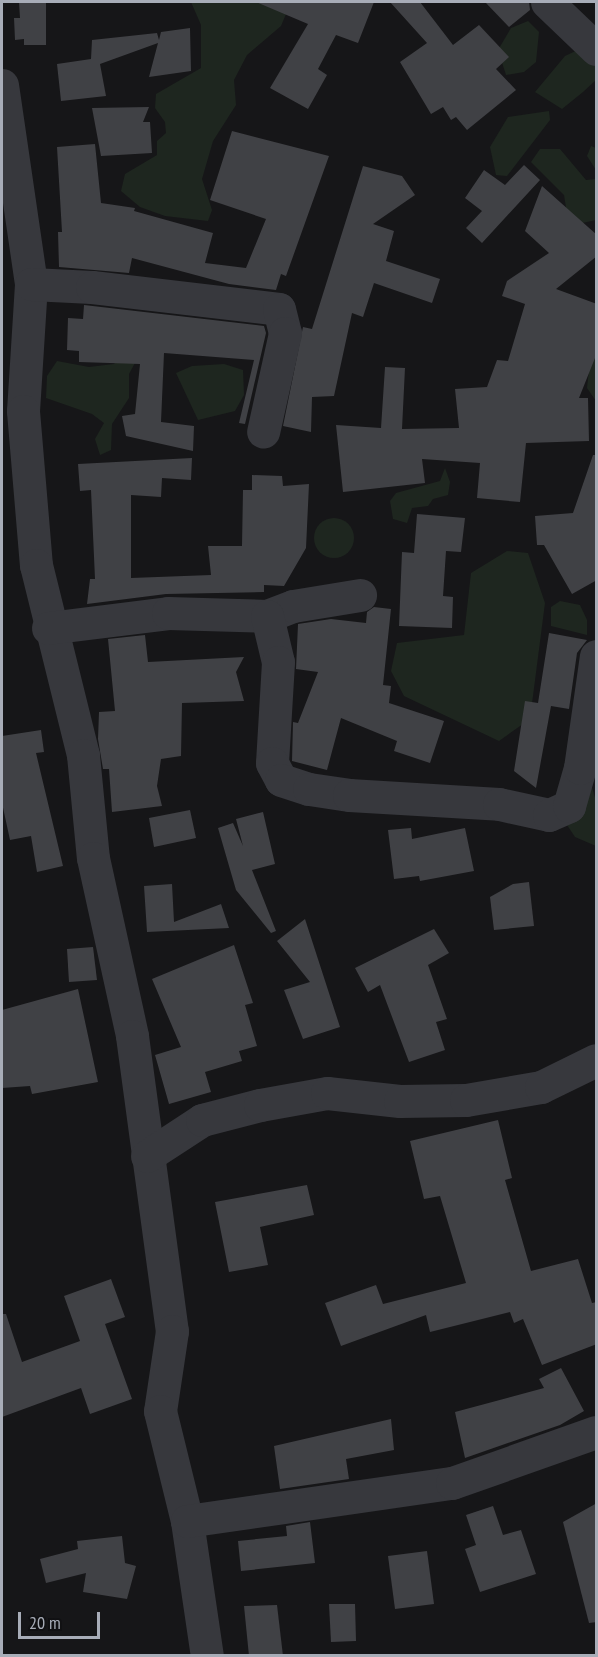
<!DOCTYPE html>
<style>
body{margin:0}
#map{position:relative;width:598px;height:1657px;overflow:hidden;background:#161618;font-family:"PT Sans Narrow",sans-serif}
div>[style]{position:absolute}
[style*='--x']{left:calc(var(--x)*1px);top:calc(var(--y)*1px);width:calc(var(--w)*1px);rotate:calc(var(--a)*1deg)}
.green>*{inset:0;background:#1e261f}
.round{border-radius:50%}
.building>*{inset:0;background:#404145}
.minor>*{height:33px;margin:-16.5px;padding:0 16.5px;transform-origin:16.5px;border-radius:16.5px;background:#37383d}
span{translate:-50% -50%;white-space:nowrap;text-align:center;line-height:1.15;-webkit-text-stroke:5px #111113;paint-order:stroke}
.frame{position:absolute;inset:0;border:3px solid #a8adb8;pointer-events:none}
.scale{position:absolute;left:18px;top:1612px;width:82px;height:27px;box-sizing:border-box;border:3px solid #a8adb8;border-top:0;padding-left:8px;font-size:18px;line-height:21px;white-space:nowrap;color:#a8adb8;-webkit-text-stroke:4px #111113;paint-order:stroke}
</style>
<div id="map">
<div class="green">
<div style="clip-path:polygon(191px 2px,287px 2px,289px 7px,281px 26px,247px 55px,234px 80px,236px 105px,213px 141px,202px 179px,212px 210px,208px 221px,165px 216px,140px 207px,121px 191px,125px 174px,157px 155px,157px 141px,166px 133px,165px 122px,155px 108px,156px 94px,201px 68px,201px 25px)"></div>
<div style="clip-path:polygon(528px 21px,539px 32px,536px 62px,524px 72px,506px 75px,498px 50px,511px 28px)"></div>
<div style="clip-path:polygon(582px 48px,596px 58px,596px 80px,583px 92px,562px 109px,535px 92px,565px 56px)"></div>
<div style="clip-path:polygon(549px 111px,550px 120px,507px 176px,496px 175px,490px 147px,508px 117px)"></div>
<div style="clip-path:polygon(591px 146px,596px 148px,596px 170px,587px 156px)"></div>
<div style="clip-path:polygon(540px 149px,560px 149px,586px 180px,596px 179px,596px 220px,569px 226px,564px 195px,531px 162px)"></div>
<div style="clip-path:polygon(125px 352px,136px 361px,129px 374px,129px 398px,112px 424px,111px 450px,100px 455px,95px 439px,104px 423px,92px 414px,46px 398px,47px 376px,57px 361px,89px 367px,114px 364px)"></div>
<div style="clip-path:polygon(591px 353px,596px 353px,596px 401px,587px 388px)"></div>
<div style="clip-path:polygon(224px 364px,243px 370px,244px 395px,235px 411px,198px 420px,176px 373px,192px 366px)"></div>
<div style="clip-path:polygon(445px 468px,450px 482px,448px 495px,433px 499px,428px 506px,412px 508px,407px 523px,393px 519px,390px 501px,396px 493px,440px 481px)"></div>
<div class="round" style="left:314px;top:518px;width:40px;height:40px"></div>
<div style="clip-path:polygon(507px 551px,528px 553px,545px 603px,530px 719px,499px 741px,404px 696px,391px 671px,397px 643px,464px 635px,471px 573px)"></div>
<div style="clip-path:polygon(560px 601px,580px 605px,587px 620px,587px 635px,551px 626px,551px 607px)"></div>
<div style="clip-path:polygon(591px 784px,596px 801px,596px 846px,575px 837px,567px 825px,563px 801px)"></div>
</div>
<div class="building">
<div style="clip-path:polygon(19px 2px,46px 2px,46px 45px,24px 45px,24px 39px,15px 40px,14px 18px,20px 18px)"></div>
<div style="clip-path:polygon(256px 2px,374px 2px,358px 43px,336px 35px,318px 69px,327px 75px,308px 109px,270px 88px,308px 24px)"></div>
<div style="clip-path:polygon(390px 2px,420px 2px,453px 45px,479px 25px,509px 57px,496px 69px,516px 90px,467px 130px,456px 117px,451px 120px,443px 107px,431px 114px,400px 62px,427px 43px)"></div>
<div style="clip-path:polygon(485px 2px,529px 2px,530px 10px,509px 27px)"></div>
<div style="clip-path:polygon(190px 28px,191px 71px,149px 77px,158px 43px,100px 64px,106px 96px,61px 101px,57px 64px,91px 59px,92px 40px,157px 33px,159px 40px,161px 32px)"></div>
<div style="clip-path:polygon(149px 107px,143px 122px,150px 122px,152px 153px,101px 156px,92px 108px)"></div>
<div style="clip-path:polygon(232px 131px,329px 156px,286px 276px,281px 274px,276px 290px,229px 284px,132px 258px,129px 273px,59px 267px,58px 232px,62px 232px,57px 147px,95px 144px,101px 203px,135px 208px,134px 211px,213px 233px,205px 263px,246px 268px,266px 219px,210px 200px)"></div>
<div style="clip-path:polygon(524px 165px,540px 180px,482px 243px,466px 228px,482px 211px,465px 198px,484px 170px,505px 185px)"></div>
<div style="clip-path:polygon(363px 166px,402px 176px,415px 195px,373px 224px,394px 231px,386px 261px,440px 279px,432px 303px,374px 283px,363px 317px,352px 313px,334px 396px,312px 397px,311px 432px,283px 426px,303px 327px,312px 329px)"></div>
<div style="clip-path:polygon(542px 186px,597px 235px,597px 256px,556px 289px,597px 304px,597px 353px,579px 398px,588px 398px,589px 441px,526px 443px,520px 502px,477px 498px,480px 463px,422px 459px,425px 483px,343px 492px,336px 425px,381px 428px,385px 367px,405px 368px,402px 429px,459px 428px,455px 389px,487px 387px,497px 360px,508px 361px,525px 304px,502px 296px,507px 281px,549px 253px,525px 231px)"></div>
<div style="clip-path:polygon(84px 305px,264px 326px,266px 333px,245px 424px,239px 423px,254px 360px,164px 353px,161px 422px,194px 426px,193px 451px,126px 436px,122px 416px,135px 414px,140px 364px,79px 362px,79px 351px,67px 350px,68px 318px,83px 319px)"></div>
<div style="clip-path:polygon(593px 455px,597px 455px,597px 580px,572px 594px,544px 545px,537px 545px,535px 516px,573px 513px)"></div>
<div style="clip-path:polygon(192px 458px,191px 480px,162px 478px,161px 497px,131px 495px,131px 578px,211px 575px,208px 546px,242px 546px,243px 490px,252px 490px,252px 475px,282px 476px,283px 486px,309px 484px,306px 548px,284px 586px,264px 585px,264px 592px,166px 594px,87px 604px,90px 579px,95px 579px,91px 490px,80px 491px,78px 464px)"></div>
<div style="clip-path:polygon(417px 514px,465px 518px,461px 552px,446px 551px,443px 596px,453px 597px,452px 628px,399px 626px,402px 552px,414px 553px)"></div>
<div style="clip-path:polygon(374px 607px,391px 609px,383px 685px,391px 686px,389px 703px,444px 721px,430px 763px,394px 751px,397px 741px,341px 718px,327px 770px,292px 761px,293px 722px,298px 723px,318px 672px,296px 669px,298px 624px,331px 619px,366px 623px,367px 612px)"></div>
<div style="clip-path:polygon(549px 633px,587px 640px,577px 653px,569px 709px,551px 706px,536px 788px,514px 771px,525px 701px,538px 703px)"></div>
<div style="clip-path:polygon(145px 635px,148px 662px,244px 657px,236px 672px,244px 701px,182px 703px,181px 756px,161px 759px,157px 786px,162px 806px,112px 812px,109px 769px,103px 769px,98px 739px,99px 712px,115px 711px,108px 639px)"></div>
<div style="clip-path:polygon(41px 730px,44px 752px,36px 753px,63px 866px,37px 872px,31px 836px,10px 840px,2px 803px,2px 736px)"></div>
<div style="clip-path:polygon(190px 810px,196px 838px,154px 847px,149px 818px)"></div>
<div style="clip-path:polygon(263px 812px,275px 864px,252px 870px,276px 931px,271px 933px,236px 890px,218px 828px,233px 823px,243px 846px,236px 819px)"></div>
<div style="clip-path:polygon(411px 828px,412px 839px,465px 828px,474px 871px,420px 881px,419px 876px,394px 879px,388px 830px)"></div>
<div style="clip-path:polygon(529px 882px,534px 926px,494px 930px,490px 897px,513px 884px)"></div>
<div style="clip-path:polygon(172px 884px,174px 922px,221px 904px,229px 928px,147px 932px,144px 886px)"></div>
<div style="clip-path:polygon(305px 919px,340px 1027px,303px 1039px,284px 990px,310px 982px,277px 941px)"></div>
<div style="clip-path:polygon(434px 929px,449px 953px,428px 965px,447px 1019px,436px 1022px,445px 1050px,409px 1062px,380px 985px,368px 992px,355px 968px)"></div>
<div style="clip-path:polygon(234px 945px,253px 1003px,245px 1005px,257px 1046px,239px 1051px,242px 1061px,205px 1072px,211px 1092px,169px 1104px,155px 1055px,181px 1047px,152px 979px)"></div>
<div style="clip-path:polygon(93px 947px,97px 980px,69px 982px,67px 949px)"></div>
<div style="clip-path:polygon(78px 989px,98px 1082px,32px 1094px,30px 1086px,2px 1088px,2px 1010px)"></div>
<div style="clip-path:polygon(498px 1120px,512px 1178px,505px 1180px,531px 1271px,578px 1259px,592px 1303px,597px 1302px,597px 1344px,542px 1365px,523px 1319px,514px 1323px,510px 1312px,430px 1332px,426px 1315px,341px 1346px,325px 1303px,376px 1285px,383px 1304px,466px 1283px,440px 1196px,424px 1199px,410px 1141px)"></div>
<div style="clip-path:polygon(307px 1185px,314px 1215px,260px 1227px,268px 1265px,229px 1272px,215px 1202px)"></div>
<div style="clip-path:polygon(111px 1279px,125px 1317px,105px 1324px,132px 1399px,90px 1414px,81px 1388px,2px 1417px,2px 1314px,6px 1314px,22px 1362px,80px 1341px,64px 1296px)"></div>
<div style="clip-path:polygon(561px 1368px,584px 1411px,560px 1425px,465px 1458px,455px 1412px,544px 1388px,539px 1379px)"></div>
<div style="clip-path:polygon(391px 1419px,394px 1450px,346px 1459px,349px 1479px,280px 1489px,274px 1446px)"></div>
<div style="clip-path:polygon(597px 1503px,597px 1622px,589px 1623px,563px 1522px)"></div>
<div style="clip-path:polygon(493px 1506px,503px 1535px,521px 1530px,536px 1574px,480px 1592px,465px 1549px,476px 1545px,466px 1515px)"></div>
<div style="clip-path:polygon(310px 1522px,315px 1563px,241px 1571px,238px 1541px,287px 1536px,286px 1526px)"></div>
<div style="clip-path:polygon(122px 1536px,125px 1563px,136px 1566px,127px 1599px,83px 1592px,86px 1573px,46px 1583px,40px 1559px,78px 1549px,77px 1541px)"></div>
<div style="clip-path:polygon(427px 1551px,434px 1604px,395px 1609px,388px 1556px)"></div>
<div style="clip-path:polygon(329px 1604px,355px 1604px,356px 1641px,331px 1642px)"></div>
<div style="clip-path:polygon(277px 1605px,283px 1656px,249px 1656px,244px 1606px)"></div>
</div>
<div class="minor">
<div style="--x:547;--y:2;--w:68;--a:43.8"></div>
<div style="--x:2;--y:85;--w:201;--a:81.7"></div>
<div style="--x:31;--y:284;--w:127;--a:93.6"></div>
<div style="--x:23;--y:411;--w:155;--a:85.2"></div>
<div style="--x:36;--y:565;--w:196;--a:76.1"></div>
<div style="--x:83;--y:755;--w:103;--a:84.5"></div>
<div style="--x:93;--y:858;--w:182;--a:77.6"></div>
<div style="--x:132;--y:1036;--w:298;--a:82.3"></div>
<div style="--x:172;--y:1331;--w:81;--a:98.5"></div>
<div style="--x:160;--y:1411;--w:113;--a:76.2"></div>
<div style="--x:187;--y:1521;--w:136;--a:81.6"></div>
<div style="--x:31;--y:284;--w:61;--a:2.8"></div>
<div style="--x:92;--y:287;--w:188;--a:6.7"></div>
<div style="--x:279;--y:309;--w:25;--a:76"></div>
<div style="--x:285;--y:333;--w:101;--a:102.5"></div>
<div style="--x:267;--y:616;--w:28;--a:-21"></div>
<div style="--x:293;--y:606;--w:68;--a:-9.3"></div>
<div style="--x:48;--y:628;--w:121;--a:-7.1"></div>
<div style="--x:168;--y:613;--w:99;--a:1.7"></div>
<div style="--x:267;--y:616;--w:47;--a:76.6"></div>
<div style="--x:278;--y:662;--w:101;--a:93.4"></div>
<div style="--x:272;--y:763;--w:19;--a:62"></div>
<div style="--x:281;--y:780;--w:29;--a:18"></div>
<div style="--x:309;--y:789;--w:40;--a:8.5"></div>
<div style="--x:349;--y:795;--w:150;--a:3.4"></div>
<div style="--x:499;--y:804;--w:51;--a:12.4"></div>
<div style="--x:549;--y:815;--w:22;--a:-24"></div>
<div style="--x:569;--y:806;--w:40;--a:-74"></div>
<div style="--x:580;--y:768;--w:113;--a:-81.9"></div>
<div style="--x:147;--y:1156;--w:66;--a:-33.2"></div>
<div style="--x:202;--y:1120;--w:60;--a:-14.5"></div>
<div style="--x:260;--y:1105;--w:68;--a:-10.2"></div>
<div style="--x:327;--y:1093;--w:73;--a:6.3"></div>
<div style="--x:400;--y:1101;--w:66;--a:-0.9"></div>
<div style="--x:466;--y:1100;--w:76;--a:-9.8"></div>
<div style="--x:541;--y:1087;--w:61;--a:-26.1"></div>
<div style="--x:187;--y:1521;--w:268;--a:-8.2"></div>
<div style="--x:452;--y:1483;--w:153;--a:-19.5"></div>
</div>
<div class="frame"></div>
<div class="scale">20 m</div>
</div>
